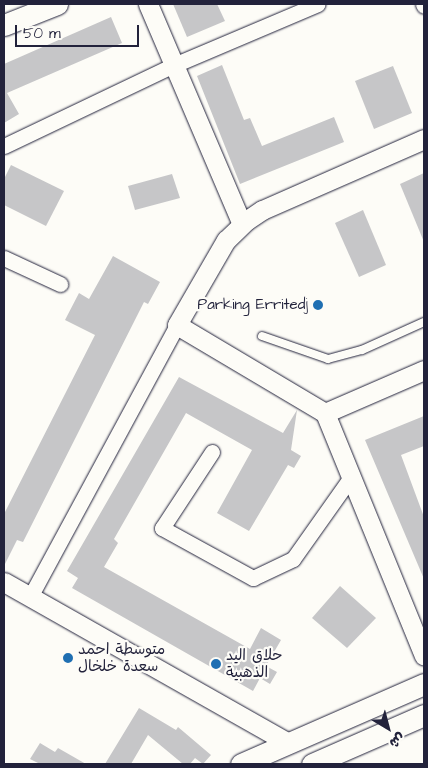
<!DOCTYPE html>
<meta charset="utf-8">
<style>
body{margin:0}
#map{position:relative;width:428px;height:768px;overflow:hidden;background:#fdfcf7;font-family:"Architects Daughter","Playpen Sans Arabic",sans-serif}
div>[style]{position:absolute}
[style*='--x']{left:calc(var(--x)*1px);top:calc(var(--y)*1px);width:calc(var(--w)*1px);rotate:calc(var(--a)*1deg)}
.building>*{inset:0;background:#c6c6c8}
.roads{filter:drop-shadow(0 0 1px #22223b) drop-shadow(0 0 1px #22223b)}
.service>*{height:8px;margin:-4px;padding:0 4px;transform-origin:4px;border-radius:4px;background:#fdfcf7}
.minor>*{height:15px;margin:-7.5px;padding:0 7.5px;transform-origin:7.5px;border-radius:7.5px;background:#fdfcf7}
.tertiary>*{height:19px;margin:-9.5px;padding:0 9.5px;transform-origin:9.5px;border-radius:9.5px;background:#fdfcf7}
.secondary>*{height:21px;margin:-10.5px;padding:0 10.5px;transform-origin:10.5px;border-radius:10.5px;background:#fdfcf7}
.dots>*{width:14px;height:14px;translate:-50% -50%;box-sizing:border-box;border:2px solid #fdfcf7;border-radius:50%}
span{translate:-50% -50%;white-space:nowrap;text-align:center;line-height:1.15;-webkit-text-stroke:4.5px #fdfcf7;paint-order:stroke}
.poi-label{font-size:15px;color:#22223b}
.right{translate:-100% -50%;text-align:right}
.left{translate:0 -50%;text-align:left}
.frame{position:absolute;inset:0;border:5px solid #22223b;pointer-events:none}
.north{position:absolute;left:363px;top:703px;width:50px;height:50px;-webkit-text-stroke:4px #fdfcf7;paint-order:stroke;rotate:143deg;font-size:14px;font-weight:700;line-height:20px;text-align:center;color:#22223b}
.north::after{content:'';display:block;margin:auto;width:18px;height:22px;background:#22223b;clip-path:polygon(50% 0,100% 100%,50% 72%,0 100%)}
.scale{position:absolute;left:15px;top:25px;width:124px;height:22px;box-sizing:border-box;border:2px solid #22223b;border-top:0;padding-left:6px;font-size:15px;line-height:18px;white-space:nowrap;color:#22223b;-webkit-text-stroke:4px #fdfcf7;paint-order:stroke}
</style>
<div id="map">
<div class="building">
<div style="clip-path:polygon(173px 4px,217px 4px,225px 21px,187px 37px)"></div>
<div style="clip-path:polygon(111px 17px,122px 43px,7px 93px,19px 114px,4px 123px,4px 64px)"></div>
<div style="clip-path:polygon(222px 65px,244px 120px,250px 118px,262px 146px,334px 117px,344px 142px,240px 184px,197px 76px)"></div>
<div style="clip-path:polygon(393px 66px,412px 113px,374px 129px,355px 81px)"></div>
<div style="clip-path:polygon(11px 165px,64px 191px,46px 226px,4px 205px,4px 179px)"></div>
<div style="clip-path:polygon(424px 173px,424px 242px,400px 184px)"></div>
<div style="clip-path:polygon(172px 174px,180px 198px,135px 210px,128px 186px)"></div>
<div style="clip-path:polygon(363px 210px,386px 265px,359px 277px,335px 223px)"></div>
<div style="clip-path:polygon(113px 256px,160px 282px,148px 304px,144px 302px,23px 542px,17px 540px,4px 566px,4px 514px,95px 335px,65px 320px,79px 293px,89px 299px)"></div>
<div style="clip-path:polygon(179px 377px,283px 433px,297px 410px,291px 450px,301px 456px,294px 468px,288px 465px,249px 531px,217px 513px,252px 450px,186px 413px,114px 539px,118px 543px,104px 567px,250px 649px,261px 628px,281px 640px,266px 666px,277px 672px,270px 684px,260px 678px,253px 691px,72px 588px,78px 578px,67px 571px)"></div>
<div style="clip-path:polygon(424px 416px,424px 446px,401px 455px,424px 517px,424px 579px,365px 440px)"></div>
<div style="clip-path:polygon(340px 586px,376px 618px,347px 648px,312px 618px)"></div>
<div style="clip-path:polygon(139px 708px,176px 730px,178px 727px,211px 755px,203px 764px,195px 758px,190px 764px,183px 764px,148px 735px,131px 764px,105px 764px)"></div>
<div style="clip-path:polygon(40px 743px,55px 752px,58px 748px,86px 764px,40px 764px,30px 759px)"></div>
</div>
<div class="roads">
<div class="service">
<div style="--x:262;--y:336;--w:70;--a:19.2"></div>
<div style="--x:328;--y:359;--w:35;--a:-15"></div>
<div style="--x:362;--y:350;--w:68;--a:-24.3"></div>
</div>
<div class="minor">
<div style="--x:423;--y:4;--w:2;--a:63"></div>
<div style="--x:4;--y:146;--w:188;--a:-25.5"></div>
<div style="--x:174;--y:65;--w:156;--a:-23"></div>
<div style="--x:4;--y:258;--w:62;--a:24.9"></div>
<div style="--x:212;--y:452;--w:91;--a:123.3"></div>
<div style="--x:162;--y:528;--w:104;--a:28.8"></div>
<div style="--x:253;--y:578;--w:44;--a:-25.4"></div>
<div style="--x:293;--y:559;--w:100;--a:-54.7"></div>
<div style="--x:30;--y:597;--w:309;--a:-61.6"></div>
</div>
<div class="tertiary">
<div style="--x:148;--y:4;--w:239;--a:66.9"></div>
<div style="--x:424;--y:139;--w:177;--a:156.3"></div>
<div style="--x:262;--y:210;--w:18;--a:146"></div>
<div style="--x:247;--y:220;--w:29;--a:136"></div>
<div style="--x:226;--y:240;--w:98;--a:120"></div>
<div style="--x:177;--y:325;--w:172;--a:30.7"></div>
<div style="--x:325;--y:413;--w:262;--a:67.8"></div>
<div style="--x:325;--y:413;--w:108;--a:-23.5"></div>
<div style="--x:4;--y:582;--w:327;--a:29.5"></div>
</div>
<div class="secondary">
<div style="--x:4;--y:25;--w:57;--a:-21.6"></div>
<div style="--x:241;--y:764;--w:200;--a:-23.6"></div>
<div style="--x:312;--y:764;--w:122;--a:-23.6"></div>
</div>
</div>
<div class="dots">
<div style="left:318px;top:305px;background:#1f6fb2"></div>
<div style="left:68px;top:658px;background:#1f6fb2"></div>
<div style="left:216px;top:664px;background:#1f6fb2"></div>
</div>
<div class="poi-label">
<span class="right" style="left:308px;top:305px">Parking Erritedj</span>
<span class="left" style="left:78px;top:658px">متوسطة احمد<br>سعدة خلخال</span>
<span class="left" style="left:226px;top:664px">حلاق اليد<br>الذهبية</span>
</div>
<div class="frame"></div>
<div class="north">ش</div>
<div class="scale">50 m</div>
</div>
